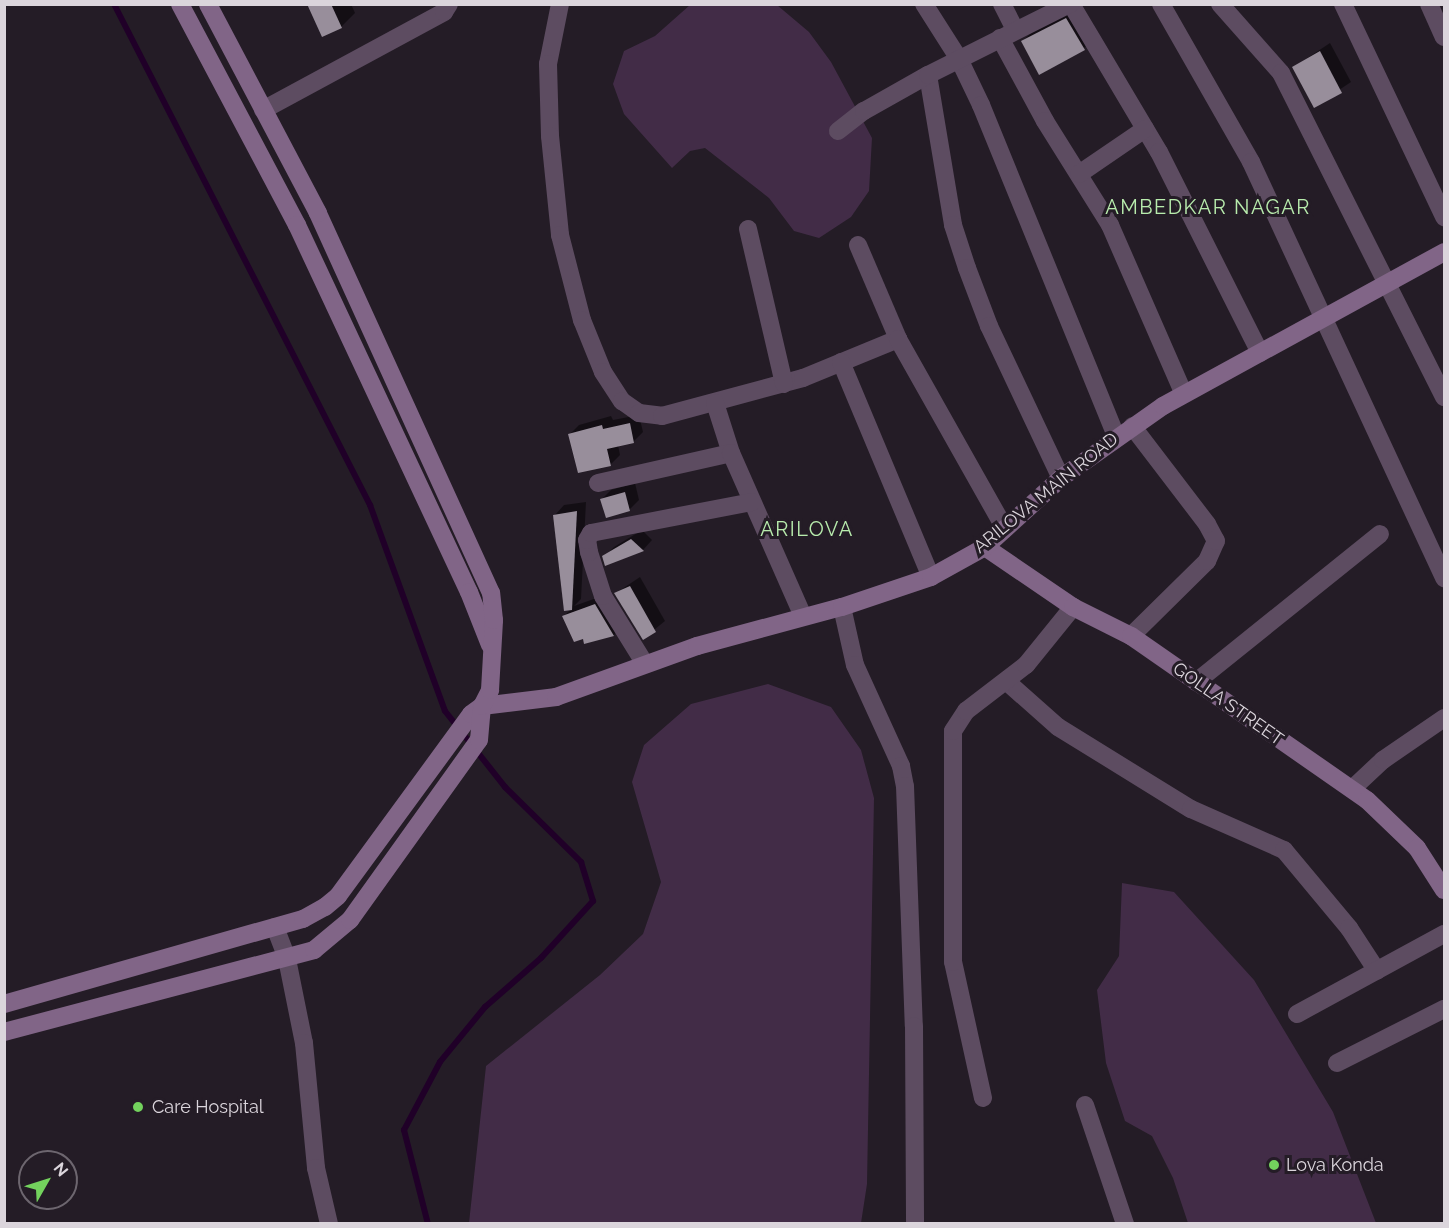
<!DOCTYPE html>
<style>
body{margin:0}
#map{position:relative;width:1449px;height:1228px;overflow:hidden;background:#241c26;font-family:Raleway,sans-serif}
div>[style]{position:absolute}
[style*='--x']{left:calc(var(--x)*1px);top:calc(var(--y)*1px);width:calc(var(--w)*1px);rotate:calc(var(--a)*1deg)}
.green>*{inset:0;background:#422c47}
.shadow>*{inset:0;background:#0007}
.stream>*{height:6px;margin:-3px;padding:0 3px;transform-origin:3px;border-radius:3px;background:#200028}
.building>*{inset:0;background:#988e9b}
.street>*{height:18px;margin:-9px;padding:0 9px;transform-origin:9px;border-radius:9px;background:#5d4c61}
.secondary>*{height:18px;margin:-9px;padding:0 9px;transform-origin:9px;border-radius:9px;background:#816587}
.dots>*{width:16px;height:16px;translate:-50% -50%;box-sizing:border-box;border:3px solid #241c26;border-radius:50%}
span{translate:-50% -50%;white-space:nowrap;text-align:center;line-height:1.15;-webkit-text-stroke:6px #241c26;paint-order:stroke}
.street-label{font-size:18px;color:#dbd5dc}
.poi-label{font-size:18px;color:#dbd5dc}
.left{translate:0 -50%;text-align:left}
.neighbourhood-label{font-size:20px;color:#b8ecad;letter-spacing:1.5px}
.frame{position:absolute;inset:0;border:6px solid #dbd5dc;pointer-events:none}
.north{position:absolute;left:18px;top:1150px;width:60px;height:60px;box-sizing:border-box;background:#241c26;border:2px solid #6d666f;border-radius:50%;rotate:51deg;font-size:16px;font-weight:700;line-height:24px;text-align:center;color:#dbd5dc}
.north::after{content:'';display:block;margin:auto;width:21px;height:27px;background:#73d25d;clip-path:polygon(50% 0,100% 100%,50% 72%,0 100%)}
</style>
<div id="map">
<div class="green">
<div style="clip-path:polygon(690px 5px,777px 5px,809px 32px,831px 62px,872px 138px,869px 191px,851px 217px,819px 238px,794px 231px,769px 198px,705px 148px,690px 151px,672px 168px,624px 114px,613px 84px,624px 51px,655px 36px)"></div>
<div style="clip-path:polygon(768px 684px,831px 707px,861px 750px,874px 798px,867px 1184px,861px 1223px,469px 1223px,486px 1066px,600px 975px,643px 934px,661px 882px,632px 782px,644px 745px,691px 704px)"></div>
<div style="clip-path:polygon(1122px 883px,1174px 892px,1254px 980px,1333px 1112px,1376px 1223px,1188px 1223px,1173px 1178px,1152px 1136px,1125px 1121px,1106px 1063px,1097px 990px,1119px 956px)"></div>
</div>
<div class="shadow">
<div style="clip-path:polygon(309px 4px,351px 4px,355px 13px,341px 27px)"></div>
<div style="clip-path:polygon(1082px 5px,1099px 34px,1084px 48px,1040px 73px,1022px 42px,1037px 27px)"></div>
<div style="clip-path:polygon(1330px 43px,1351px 82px,1315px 106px,1294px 67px)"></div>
<div style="clip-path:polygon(639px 415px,643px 432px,633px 442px,618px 445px,620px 455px,610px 465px,570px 434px,579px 425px,611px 416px,613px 420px)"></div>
<div style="clip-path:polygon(635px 483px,639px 500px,630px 509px,607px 516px,601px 500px,611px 490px)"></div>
<div style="clip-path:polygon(586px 502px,581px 599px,574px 606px,605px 595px,623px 625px,614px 635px,586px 643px,564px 616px,571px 609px,555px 515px,564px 505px)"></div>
<div style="clip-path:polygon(642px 530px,652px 540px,643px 550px,606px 564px,604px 557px,614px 547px)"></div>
<div style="clip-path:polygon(640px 577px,665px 621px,644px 638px,616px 593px)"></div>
</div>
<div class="stream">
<div style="--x:114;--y:4;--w:563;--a:62.93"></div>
<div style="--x:370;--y:505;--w:219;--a:70"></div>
<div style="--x:445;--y:711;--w:97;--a:51.7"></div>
<div style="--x:505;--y:787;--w:107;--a:44.6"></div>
<div style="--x:581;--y:862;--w:41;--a:72.9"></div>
<div style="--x:593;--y:901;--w:77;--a:132.4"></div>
<div style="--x:541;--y:958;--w:74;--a:138.8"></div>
<div style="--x:485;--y:1007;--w:71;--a:129.3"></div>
<div style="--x:440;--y:1062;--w:77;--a:117.9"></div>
<div style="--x:404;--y:1130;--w:97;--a:75.7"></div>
</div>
<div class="building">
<div style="clip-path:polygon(307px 4px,331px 4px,342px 28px,322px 37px)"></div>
<div style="clip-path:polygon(1066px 18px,1085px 50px,1039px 75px,1021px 41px)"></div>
<div style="clip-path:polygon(1320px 51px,1342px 93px,1314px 108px,1292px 67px)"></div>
<div style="clip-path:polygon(630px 423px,634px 443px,607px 449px,611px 466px,578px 473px,568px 434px,602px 425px,603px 429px)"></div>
<div style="clip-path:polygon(625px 492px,630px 511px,606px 518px,600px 499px)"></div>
<div style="clip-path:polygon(577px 511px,572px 610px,564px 611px,553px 515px)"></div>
<div style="clip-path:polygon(631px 539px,644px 551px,605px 566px,602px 556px)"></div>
<div style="clip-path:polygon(630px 586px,656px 632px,643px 640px,614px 593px)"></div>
<div style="clip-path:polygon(595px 604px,614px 636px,584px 644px,583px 639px,574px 642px,562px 616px)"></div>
</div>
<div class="street">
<div style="--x:560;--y:4;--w:61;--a:101.3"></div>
<div style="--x:548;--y:64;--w:72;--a:88.4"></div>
<div style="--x:550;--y:136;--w:100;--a:84.2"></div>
<div style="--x:560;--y:235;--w:88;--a:75.5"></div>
<div style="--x:582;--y:320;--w:56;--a:68"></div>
<div style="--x:603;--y:372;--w:35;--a:57"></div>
<div style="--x:622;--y:401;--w:21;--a:35"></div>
<div style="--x:639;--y:413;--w:23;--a:7"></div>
<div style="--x:662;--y:416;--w:146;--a:-15.1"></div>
<div style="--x:803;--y:378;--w:103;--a:-22.3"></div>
<div style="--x:924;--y:4;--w:65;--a:57.5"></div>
<div style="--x:959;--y:59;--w:51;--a:64.4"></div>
<div style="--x:981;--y:105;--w:357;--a:67.8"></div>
<div style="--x:1002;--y:4;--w:29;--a:63"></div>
<div style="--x:1071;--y:4;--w:172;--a:59.3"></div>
<div style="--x:1159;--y:152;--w:225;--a:63.3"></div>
<div style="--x:1161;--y:4;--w:182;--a:60.3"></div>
<div style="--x:1251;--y:162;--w:459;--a:65.1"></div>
<div style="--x:1220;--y:4;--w:92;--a:48.5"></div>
<div style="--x:1281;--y:73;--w:363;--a:63.3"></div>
<div style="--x:1343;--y:4;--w:236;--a:64.6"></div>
<div style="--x:1429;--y:4;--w:36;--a:66"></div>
<div style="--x:1000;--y:38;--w:94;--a:61.5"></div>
<div style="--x:1045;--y:121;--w:123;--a:58"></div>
<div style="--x:1110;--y:225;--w:184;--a:66.4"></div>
<div style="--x:928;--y:75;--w:152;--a:80.5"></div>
<div style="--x:953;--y:225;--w:45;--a:72"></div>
<div style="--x:967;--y:268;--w:62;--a:69.2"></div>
<div style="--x:989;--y:326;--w:168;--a:64.7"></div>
<div style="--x:263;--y:110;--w:206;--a:-28.4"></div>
<div style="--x:444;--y:12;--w:9;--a:-58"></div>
<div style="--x:838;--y:131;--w:33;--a:-38"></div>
<div style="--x:864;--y:111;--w:73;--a:-29.4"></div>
<div style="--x:928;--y:75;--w:159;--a:-26.6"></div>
<div style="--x:1079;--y:174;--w:80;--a:-34.3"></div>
<div style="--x:748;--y:229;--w:159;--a:76.9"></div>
<div style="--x:858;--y:245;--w:102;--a:66.9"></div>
<div style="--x:898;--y:339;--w:218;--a:60.6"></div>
<div style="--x:841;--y:362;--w:233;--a:67.3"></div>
<div style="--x:715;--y:403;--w:52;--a:72.3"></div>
<div style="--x:598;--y:483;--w:136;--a:-12.7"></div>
<div style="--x:731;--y:453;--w:178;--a:66.2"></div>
<div style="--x:842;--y:607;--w:59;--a:77.4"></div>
<div style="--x:855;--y:665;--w:111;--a:65.5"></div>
<div style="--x:901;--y:766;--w:20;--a:79"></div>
<div style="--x:905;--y:786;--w:240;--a:87.9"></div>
<div style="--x:914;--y:1026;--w:198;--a:89.7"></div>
<div style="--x:1131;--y:636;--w:107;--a:-44.6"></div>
<div style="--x:1207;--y:561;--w:22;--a:-66"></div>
<div style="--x:1216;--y:541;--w:19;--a:-118"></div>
<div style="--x:1207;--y:524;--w:123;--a:-127.4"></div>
<div style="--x:645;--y:664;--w:80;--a:-121.7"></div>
<div style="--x:603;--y:596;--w:46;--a:-107.7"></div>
<div style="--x:589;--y:552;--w:12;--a:-99"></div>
<div style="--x:587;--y:540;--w:8;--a:-60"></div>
<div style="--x:591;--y:533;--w:164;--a:-10.9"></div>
<div style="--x:1006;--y:681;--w:69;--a:41.5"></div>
<div style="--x:1058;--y:727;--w:156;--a:31.7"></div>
<div style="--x:1191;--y:809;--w:102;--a:23.8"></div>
<div style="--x:1284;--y:850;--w:102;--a:50.2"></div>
<div style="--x:1349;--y:928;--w:51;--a:56.9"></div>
<div style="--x:1196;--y:682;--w:236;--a:-38.8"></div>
<div style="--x:1352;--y:789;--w:42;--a:-43.1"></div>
<div style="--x:1383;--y:760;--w:74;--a:-34.5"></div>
<div style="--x:275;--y:927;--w:34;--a:69"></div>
<div style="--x:287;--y:959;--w:86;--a:78.6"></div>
<div style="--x:304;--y:1043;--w:126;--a:84.5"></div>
<div style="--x:316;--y:1168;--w:57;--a:76.9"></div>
<div style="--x:1297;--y:1014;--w:167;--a:-28.6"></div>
<div style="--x:1337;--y:1063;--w:120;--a:-26.8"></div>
<div style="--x:983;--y:1098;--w:139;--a:-102.4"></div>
<div style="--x:953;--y:962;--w:231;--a:-90"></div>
<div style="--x:953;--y:731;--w:24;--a:-57"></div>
<div style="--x:966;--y:711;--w:76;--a:-37.5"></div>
<div style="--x:1026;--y:665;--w:75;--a:-51"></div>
<div style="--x:1085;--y:1105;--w:126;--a:71.4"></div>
</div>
<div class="secondary">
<div style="--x:180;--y:4;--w:250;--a:62.1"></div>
<div style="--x:297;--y:225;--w:405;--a:64.9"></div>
<div style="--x:469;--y:592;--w:57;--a:68.4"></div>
<div style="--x:985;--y:547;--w:107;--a:34.3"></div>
<div style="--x:1073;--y:607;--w:65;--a:26.6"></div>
<div style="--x:1131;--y:636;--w:287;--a:34.8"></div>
<div style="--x:1367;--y:800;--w:69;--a:43.8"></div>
<div style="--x:1417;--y:848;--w:50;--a:57.3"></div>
<div style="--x:4;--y:1004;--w:311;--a:-15.9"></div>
<div style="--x:303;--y:919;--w:25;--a:-29"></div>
<div style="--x:325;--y:907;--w:17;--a:-40"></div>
<div style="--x:338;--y:896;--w:225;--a:-53.8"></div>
<div style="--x:471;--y:714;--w:14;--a:-36"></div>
<div style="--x:482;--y:706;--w:75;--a:-6.9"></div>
<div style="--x:556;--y:697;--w:150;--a:-19.9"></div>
<div style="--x:697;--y:646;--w:150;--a:-15.1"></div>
<div style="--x:842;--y:607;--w:94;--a:-18.6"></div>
<div style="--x:931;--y:577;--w:62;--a:-29.1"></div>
<div style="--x:985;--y:547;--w:103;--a:-42.2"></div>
<div style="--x:1061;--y:478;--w:125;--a:-35.2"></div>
<div style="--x:1163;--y:406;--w:320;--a:-28.7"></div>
<div style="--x:4;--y:1032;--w:321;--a:-14.8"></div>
<div style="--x:314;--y:950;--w:47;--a:-39.8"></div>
<div style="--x:350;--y:920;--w:221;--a:-54.4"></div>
<div style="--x:479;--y:740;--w:34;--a:-85"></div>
<div style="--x:482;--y:706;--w:18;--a:-63"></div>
<div style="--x:490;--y:690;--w:70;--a:-86.7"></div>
<div style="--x:494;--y:620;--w:27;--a:-96"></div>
<div style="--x:491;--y:593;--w:418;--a:-114.5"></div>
<div style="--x:318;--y:213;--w:236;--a:-117.8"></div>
</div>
<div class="dots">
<div style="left:138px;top:1107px;background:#73d25d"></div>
<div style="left:1274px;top:1165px;background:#73d25d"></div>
</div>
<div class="street-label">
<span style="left:1046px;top:493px;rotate:-39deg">ARILOVA MAIN ROAD</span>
<span style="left:1228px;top:704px;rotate:35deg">GOLLA STREET</span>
</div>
<div class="poi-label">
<span class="left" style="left:152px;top:1107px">Care Hospital</span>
<span class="left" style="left:1286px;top:1165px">Lova Konda</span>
</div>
<div class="neighbourhood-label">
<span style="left:1208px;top:207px">AMBEDKAR NAGAR</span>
<span style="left:807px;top:529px">ARILOVA</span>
</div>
<div class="frame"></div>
<div class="north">N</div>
</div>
